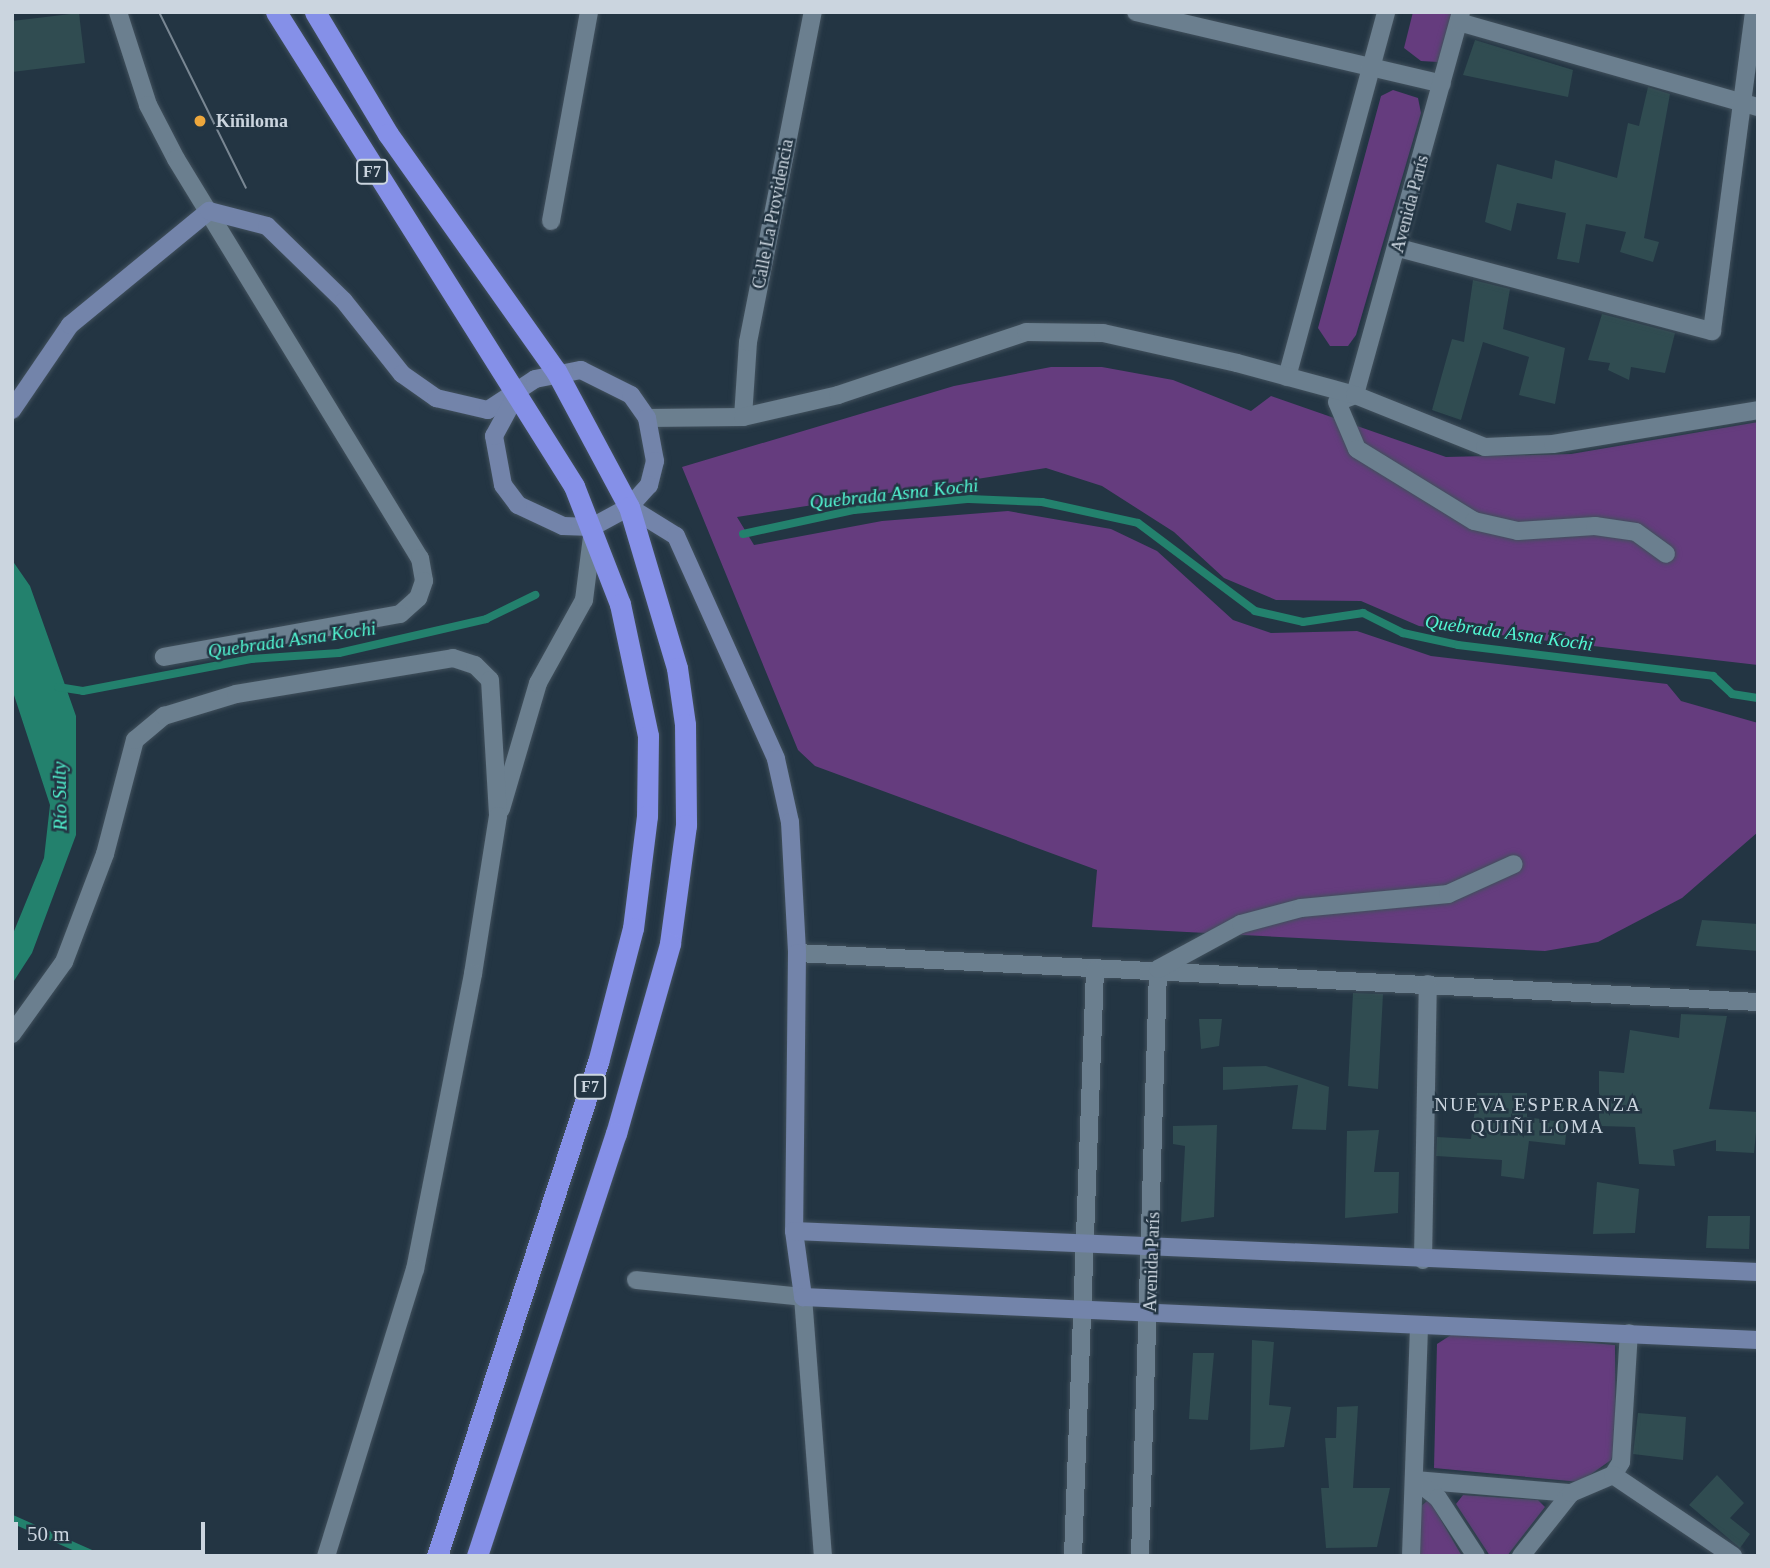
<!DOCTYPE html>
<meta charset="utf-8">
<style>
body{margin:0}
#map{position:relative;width:1770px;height:1568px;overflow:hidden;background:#233543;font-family:"Times New Roman",serif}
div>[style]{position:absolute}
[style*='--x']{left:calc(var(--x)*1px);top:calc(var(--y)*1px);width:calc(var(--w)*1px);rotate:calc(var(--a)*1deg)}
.green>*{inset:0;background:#653c7e}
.water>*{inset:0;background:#23816d}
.stream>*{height:8px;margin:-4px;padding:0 4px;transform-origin:4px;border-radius:4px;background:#23816d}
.building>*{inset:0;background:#304c51}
.roads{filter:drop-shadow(0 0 2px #41505c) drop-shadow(0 0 2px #41505c)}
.street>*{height:18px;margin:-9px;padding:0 9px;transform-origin:9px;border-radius:9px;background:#6b7f8f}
.secondary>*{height:18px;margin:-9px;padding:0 9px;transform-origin:9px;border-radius:9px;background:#7384aa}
.highway>*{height:21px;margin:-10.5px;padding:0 10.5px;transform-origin:10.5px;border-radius:10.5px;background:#8590e8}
.tram>*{height:2px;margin:-1px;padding:0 1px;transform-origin:1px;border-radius:1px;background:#798793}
.dots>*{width:19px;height:19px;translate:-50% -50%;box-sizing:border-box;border:4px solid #233543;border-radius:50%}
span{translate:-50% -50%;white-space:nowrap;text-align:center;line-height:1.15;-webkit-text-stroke:5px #233543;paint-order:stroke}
.shield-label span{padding:2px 5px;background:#233543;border:2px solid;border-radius:5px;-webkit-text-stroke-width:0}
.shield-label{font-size:16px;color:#cbd5df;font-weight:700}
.poi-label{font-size:18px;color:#cbd5df;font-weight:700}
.left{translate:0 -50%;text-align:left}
.street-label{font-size:18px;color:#cbd5df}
.water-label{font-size:19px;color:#52f6d2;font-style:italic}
.neighbourhood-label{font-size:19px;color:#cbd5df;letter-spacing:2px}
.frame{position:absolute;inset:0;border:14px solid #cbd5df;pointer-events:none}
.scale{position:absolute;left:14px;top:1522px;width:191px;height:32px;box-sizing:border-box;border:4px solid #cbd5df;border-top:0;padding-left:9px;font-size:21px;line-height:24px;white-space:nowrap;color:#cbd5df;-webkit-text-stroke:5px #233543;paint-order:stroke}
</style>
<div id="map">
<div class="green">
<div style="clip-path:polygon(1413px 12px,1453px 12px,1438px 62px,1421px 61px,1404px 48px)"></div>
<div style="clip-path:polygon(1393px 90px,1418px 98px,1421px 113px,1356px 335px,1348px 346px,1330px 346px,1318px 328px,1381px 96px)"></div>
<div style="clip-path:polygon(1051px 367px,1102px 367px,1173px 380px,1251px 411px,1271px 396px,1446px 457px,1571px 454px,1758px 422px,1758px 665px,1419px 626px,1361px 601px,1276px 600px,1224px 578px,1174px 532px,1102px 486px,1046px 468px,737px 517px,754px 545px,882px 521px,1008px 511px,1111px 529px,1157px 551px,1233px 620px,1271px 633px,1357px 631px,1431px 656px,1667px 684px,1681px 701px,1758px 723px,1758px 832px,1682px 898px,1598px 942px,1545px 951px,1092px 927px,1097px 870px,815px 766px,798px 750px,682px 467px,954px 386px)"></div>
<div style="clip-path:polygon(1523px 1337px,1615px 1345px,1616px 1446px,1611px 1460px,1580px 1482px,1434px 1468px,1437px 1344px,1451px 1335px)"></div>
<div style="clip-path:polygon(1463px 1495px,1538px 1500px,1545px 1507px,1507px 1556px,1490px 1556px,1456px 1504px)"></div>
<div style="clip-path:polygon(1427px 1501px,1431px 1503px,1462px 1556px,1419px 1556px,1420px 1507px)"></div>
</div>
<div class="water">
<div style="clip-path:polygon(12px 560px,30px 586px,76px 716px,76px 835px,32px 953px,12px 984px,12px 936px,44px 858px,50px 805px,12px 689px)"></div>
</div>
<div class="stream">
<div style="--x:743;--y:534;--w:114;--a:-12.2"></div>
<div style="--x:854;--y:510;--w:116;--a:-5.5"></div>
<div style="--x:969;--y:499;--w:73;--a:2.4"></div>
<div style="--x:1042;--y:502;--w:98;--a:12.3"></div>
<div style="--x:1138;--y:523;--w:146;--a:36.9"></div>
<div style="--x:1255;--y:611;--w:49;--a:12.9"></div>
<div style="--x:1303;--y:622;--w:61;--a:-8.5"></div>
<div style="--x:1363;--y:613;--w:45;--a:26.6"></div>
<div style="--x:1403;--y:633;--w:56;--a:12.3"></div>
<div style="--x:1458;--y:645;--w:257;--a:6.9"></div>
<div style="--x:1713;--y:676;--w:26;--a:43"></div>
<div style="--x:1732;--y:694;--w:26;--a:9"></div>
<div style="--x:58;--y:687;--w:25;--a:9"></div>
<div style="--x:83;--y:691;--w:171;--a:-10.8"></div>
<div style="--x:251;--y:659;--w:88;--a:-3.9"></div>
<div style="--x:339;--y:653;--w:151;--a:-13"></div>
<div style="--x:486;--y:619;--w:55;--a:-26.1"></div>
<div style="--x:12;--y:1519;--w:92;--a:23.8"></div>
</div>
<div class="building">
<div style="clip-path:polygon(79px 13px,85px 63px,12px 72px,12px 21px)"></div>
<div style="clip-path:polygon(1475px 40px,1573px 70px,1568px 97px,1463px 75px)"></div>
<div style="clip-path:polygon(1648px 87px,1670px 94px,1644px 238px,1659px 242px,1653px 262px,1620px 252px,1626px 232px,1586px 224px,1579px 263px,1557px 259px,1566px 213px,1517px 203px,1511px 231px,1485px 222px,1497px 164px,1552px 179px,1555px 160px,1617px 178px,1628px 123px,1639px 126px)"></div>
<div style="clip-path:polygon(1473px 280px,1510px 289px,1503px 329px,1565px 348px,1555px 404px,1519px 395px,1529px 357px,1483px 342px,1461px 420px,1432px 410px,1452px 339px,1464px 342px)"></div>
<div style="clip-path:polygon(1602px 314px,1675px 333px,1665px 373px,1631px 367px,1629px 380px,1608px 370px,1610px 363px,1588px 360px)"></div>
<div style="clip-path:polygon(1702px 920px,1758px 924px,1758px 951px,1696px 946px)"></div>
<div style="clip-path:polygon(1353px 993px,1383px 994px,1378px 1089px,1348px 1086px)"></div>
<div style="clip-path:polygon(1681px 1014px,1727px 1016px,1709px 1109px,1758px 1112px,1754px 1153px,1716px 1151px,1716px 1140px,1673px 1150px,1675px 1166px,1639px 1164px,1635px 1127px,1599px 1126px,1599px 1071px,1624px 1073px,1630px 1030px,1679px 1038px)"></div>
<div style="clip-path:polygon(1199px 1019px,1222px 1019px,1219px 1046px,1201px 1049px)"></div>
<div style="clip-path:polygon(1266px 1066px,1329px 1087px,1326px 1130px,1292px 1129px,1298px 1085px,1223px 1090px,1223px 1067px)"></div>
<div style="clip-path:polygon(1477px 1093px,1527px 1093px,1527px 1117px,1567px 1123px,1565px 1145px,1529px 1141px,1524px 1179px,1501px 1176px,1502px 1160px,1436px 1156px,1437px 1137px,1471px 1139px)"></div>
<div style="clip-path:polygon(1217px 1125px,1214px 1217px,1181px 1222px,1185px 1146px,1173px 1144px,1173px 1126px)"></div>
<div style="clip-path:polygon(1379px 1130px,1374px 1172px,1399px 1172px,1398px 1213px,1345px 1218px,1347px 1131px)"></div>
<div style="clip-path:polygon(1597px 1182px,1639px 1189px,1635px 1233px,1593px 1234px)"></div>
<div style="clip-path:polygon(1708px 1216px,1750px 1216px,1749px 1249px,1706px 1248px)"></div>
<div style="clip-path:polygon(1252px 1340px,1274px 1342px,1269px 1405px,1291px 1407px,1284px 1447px,1250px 1450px)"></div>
<div style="clip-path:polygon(1193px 1353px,1214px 1353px,1208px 1420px,1189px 1419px)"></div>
<div style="clip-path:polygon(1358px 1406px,1353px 1488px,1390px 1488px,1377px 1547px,1326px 1548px,1321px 1488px,1329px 1488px,1325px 1438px,1336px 1438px,1337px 1407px)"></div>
<div style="clip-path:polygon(1638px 1413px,1686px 1417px,1683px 1460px,1633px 1454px)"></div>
<div style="clip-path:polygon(1717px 1475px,1744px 1503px,1730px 1518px,1750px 1534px,1740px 1548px,1689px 1505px)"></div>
</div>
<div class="roads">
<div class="street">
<div style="--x:118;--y:12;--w:98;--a:72.1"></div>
<div style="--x:148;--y:105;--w:61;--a:62.6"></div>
<div style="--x:176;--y:159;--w:468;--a:58.6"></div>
<div style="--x:420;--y:558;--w:23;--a:80"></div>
<div style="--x:424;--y:581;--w:18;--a:109"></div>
<div style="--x:418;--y:598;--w:24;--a:138"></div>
<div style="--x:400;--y:614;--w:240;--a:169.7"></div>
<div style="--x:1136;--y:12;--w:314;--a:13.2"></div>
<div style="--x:1461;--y:12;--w:397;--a:105.5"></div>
<div style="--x:1355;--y:395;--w:19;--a:159"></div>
<div style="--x:1337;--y:402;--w:51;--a:66.9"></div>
<div style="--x:1357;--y:449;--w:137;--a:31.6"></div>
<div style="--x:1474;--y:521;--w:45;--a:12.8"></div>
<div style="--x:1518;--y:531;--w:77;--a:-3.7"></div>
<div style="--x:1595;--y:526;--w:41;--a:8.3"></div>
<div style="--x:1636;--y:532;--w:37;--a:36"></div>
<div style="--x:1459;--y:22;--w:311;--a:15.9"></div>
<div style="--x:551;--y:221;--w:212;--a:-79.7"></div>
<div style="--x:1399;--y:248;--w:324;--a:14.9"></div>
<div style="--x:1712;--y:331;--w:322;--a:-82.5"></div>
<div style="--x:1287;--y:377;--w:378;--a:-74.8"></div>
<div style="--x:743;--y:417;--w:75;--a:-86.2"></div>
<div style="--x:748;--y:342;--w:336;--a:-78.9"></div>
<div style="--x:647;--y:418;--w:96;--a:-0.6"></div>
<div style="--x:743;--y:417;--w:98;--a:-13"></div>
<div style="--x:838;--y:395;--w:198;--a:-18.5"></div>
<div style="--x:1026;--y:332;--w:77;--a:0.7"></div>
<div style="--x:1103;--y:333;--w:137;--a:12.6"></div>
<div style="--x:1237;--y:363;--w:122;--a:15.2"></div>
<div style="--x:1355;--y:395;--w:140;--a:21.8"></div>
<div style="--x:1485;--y:447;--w:68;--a:-2.5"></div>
<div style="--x:1553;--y:444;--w:208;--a:-9.4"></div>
<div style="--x:501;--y:809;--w:131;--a:-73.6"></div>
<div style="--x:538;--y:683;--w:95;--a:-61"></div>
<div style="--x:584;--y:600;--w:64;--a:-82.8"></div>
<div style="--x:797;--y:953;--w:962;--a:2.92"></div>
<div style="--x:12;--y:1034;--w:89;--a:-54.2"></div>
<div style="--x:64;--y:962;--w:116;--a:-69.2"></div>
<div style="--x:105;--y:854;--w:118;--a:-75.3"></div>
<div style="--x:135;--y:740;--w:38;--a:-40"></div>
<div style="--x:164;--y:716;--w:75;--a:-17"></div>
<div style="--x:236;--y:694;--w:220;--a:-9.4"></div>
<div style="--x:453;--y:658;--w:23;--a:18"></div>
<div style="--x:475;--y:665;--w:21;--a:45"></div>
<div style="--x:490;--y:680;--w:136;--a:86.6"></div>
<div style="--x:498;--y:816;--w:160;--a:99"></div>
<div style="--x:473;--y:974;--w:301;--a:101.1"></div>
<div style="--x:415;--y:1269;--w:300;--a:107.2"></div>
<div style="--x:1423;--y:1260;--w:276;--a:-89"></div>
<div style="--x:636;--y:1280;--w:168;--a:5.8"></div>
<div style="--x:803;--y:1297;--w:260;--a:85.6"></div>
<div style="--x:1613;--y:1475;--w:15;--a:-58"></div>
<div style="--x:1621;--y:1462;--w:129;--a:-86.5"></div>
<div style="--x:1415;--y:1480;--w:157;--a:4.8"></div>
<div style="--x:1415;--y:1480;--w:29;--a:38"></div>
<div style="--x:1438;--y:1498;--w:69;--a:56.8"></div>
<div style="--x:1073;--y:1556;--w:586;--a:-87.85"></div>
<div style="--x:1140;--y:1556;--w:587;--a:-88.24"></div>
<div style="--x:1158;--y:969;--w:94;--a:-28.5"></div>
<div style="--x:1241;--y:924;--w:62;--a:-14.9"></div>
<div style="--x:1301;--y:908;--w:148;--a:-5.4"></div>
<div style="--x:1448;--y:894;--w:72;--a:-24.4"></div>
<div style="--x:1411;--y:1556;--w:227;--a:-88"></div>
<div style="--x:1521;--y:1556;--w:80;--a:-51.6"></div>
<div style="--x:1571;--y:1493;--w:46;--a:-23.2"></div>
<div style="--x:1613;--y:1475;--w:145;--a:34"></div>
</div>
<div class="secondary">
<div style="--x:12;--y:410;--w:103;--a:-55.7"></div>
<div style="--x:70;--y:325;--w:180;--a:-39.4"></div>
<div style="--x:209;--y:211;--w:60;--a:14.5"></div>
<div style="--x:267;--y:226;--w:107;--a:44.2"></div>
<div style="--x:344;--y:301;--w:93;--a:51.5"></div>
<div style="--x:402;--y:374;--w:42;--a:35.2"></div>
<div style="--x:436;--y:398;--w:53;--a:13"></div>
<div style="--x:488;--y:410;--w:56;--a:-33.4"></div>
<div style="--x:535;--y:379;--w:47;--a:-11.1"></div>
<div style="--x:581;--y:370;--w:56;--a:26.6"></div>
<div style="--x:631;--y:395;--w:28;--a:55"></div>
<div style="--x:647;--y:418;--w:44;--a:79.5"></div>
<div style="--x:655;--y:461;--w:25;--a:104"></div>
<div style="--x:649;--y:485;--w:30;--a:132"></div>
<div style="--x:629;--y:507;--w:42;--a:151.6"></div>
<div style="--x:592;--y:527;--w:29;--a:-178"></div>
<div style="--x:563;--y:526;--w:50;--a:-155"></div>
<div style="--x:518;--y:505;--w:25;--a:-127"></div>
<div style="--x:503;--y:485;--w:50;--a:-100.4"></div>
<div style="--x:494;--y:436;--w:52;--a:-61.5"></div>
<div style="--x:629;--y:507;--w:55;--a:31.7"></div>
<div style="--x:676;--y:536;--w:244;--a:65.8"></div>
<div style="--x:776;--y:759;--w:65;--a:77.5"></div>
<div style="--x:790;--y:822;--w:131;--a:86.9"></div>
<div style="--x:797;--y:953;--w:278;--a:90.6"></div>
<div style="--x:794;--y:1231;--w:67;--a:82.2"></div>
<div style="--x:803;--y:1297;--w:956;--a:2.58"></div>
<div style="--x:794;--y:1231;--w:965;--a:2.44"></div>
</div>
<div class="highway">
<div style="--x:276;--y:12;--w:560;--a:57.84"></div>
<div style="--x:574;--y:486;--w:127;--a:68.7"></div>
<div style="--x:620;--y:604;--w:135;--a:78"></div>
<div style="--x:648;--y:736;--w:80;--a:90.7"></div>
<div style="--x:647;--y:816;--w:113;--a:97.1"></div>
<div style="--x:633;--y:928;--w:138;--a:104.6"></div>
<div style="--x:598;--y:1062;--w:520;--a:108.05"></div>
<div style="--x:315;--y:12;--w:142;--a:59.1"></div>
<div style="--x:388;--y:134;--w:291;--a:54.7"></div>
<div style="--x:556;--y:371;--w:154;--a:61.8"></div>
<div style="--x:629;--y:507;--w:168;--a:73.4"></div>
<div style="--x:677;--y:668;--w:57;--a:81.9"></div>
<div style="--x:685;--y:724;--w:101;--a:89.4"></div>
<div style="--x:686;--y:825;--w:120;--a:97.7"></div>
<div style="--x:670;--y:944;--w:197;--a:105.9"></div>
<div style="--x:616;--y:1133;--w:445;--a:108.2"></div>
</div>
</div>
<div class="tram">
<div style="--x:159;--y:12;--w:196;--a:63.7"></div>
</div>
<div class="dots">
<div style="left:200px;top:121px;background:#eea73c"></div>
</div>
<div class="shield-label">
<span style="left:372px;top:172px">F7</span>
<span style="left:590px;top:1087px">F7</span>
</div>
<div class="poi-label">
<span class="left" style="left:216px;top:121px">Kiñiloma</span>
</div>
<div class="street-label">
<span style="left:1410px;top:204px;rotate:-75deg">Avenida París</span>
<span style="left:773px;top:214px;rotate:-79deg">Calle La Providencia</span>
<span style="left:1152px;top:1262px;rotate:-88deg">Avenida París</span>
</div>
<div class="water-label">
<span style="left:894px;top:494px;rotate:-6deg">Quebrada Asna Kochi</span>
<span style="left:1509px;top:633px;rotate:8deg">Quebrada Asna Kochi</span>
<span style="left:292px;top:640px;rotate:-8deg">Quebrada Asna Kochi</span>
<span style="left:60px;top:796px;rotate:-91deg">Río Sulty</span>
</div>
<div class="neighbourhood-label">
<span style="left:1538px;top:1116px">NUEVA ESPERANZA<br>QUIÑI LOMA</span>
</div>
<div class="frame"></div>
<div class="scale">50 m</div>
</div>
